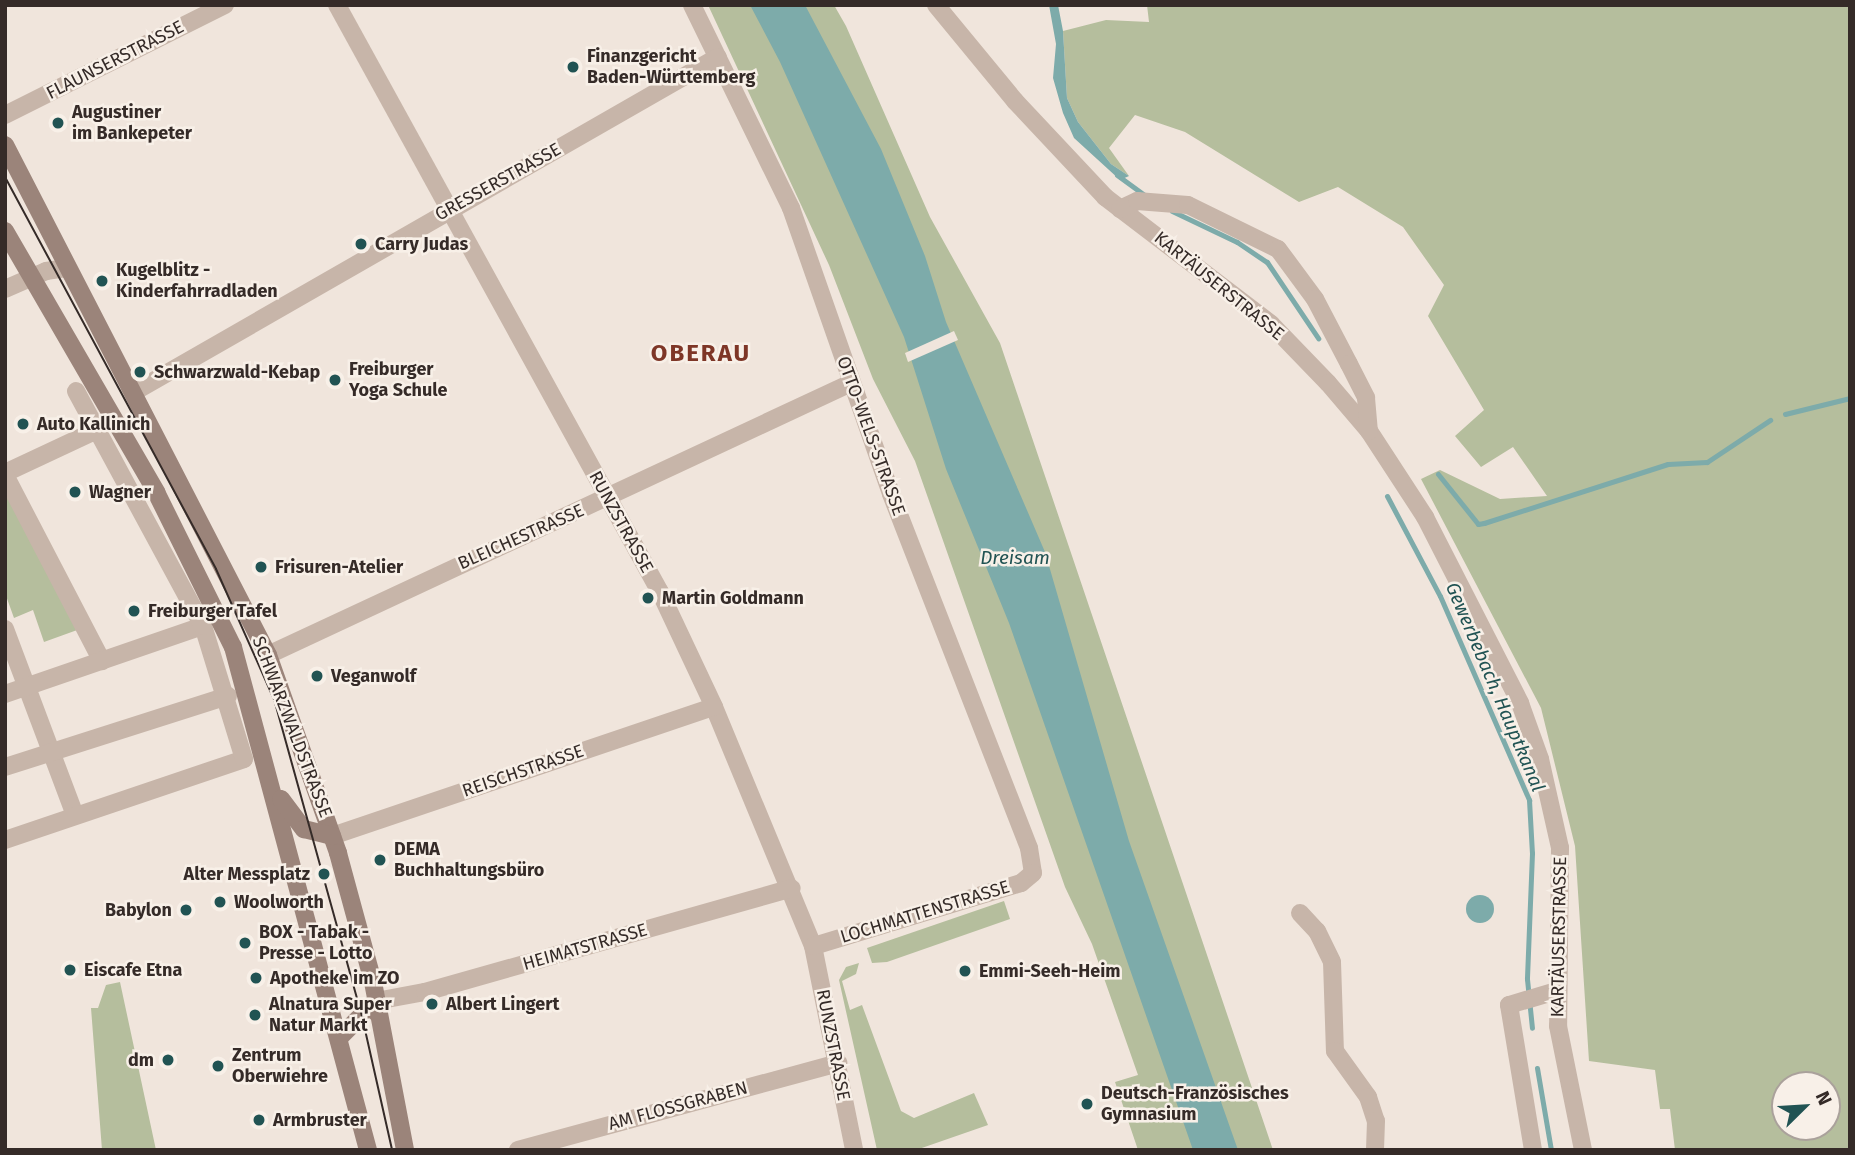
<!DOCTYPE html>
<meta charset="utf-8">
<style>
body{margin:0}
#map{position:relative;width:1855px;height:1155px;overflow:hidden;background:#f0e5dc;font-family:"Fira Sans",sans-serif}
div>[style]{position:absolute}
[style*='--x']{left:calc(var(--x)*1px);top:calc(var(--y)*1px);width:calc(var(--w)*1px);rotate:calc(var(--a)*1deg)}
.green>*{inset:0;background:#b5be9d}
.water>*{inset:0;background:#7dabaa}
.round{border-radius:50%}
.pier>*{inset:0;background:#f0e5dc}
.stream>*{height:5px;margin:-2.5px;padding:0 2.5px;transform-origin:2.5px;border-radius:2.5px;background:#7dabaa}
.street>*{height:18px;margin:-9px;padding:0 9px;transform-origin:9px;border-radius:9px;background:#c7b5a9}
.secondary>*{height:18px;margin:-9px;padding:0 9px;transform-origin:9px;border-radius:9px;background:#9b847a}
.tram>*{height:2px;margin:-1px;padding:0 1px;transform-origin:1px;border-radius:1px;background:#352b28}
.dots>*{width:19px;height:19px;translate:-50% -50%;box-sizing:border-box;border:4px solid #f8f0e8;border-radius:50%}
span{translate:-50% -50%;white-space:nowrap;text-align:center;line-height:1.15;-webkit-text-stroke:5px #f8f0e8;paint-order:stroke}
.poi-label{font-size:18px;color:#352b28;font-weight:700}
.left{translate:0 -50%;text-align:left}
.right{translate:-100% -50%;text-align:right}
.street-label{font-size:18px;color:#352b28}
.water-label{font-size:19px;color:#215353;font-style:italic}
.district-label{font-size:24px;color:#7e3627;font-weight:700;letter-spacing:2px}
.frame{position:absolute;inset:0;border:7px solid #352b28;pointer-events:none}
.north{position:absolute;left:1771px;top:1071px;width:70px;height:70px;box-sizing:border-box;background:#f8f0e8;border:2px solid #aaa19b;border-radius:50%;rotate:66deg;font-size:19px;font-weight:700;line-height:28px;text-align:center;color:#352b28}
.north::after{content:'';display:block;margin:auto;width:24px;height:32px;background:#215353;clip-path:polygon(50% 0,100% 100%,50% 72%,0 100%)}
</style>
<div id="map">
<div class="green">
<div style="clip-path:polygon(708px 5px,834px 5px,846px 26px,930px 217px,1000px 343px,1273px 1150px,1138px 1150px,1115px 1082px,1138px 1075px,1092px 944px,1065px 887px,915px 461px,873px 379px,829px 265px)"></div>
<div style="clip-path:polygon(evenodd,1147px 5px,1850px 5px,1850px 1150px,1675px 1150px,1670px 1109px,1660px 1109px,1655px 1070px,1589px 1061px,1575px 846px,1541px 708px,1421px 479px,1440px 470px,1500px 499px,1547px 496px,1513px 447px,1481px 467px,1455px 436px,1484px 410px,1428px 316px,1444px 285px,1403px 227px,1338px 187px,1299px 202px,1185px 132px,1135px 115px,1109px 148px,1129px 176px,1111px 164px,1078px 122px,1067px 98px,1063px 31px,1106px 20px,1149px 22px,1147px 5px,1785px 1085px,1827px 1085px,1827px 1127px,1785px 1127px,1785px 1085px)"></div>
<div style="clip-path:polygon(5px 488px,80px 629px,44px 642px,33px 610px,14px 618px,5px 593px)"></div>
<div style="clip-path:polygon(1004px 901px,1010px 919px,887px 962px,872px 963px,867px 948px)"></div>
<div style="clip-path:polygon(859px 963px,856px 974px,842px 981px,850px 1010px,862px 1005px,901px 1111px,914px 1118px,974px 1093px,988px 1125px,916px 1150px,877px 1150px,839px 980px,846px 967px)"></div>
<div style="clip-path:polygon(120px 982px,156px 1150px,102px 1150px,91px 1008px,98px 1008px,106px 985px)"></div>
</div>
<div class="water">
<div style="clip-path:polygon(750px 5px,805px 5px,881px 149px,925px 256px,946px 322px,1045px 552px,1129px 841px,1238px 1150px,1193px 1150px,1009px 623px,946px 469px,904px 337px,780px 62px)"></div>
<div style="clip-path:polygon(1049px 5px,1058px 5px,1063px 31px,1067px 98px,1078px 122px,1111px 164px,1129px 176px,1120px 180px,1074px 138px,1063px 113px,1053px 78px,1056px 44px)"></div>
<div class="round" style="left:1466px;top:895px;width:28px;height:28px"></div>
</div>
<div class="pier">
<div style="clip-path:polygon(954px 331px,958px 340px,908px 362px,905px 353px)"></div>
</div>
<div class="stream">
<div style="--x:1117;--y:175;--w:36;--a:36"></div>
<div style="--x:1172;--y:211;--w:72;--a:25.5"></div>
<div style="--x:1237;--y:242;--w:36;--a:34"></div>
<div style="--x:1267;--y:262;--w:92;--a:56.1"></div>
<div style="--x:1785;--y:414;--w:67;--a:-13.8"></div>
<div style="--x:1438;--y:474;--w:64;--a:51.3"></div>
<div style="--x:1478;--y:524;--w:6;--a:-9"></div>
<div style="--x:1484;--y:523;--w:193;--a:-17.8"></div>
<div style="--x:1668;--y:464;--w:39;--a:-3"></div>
<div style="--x:1707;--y:462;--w:76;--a:-33.7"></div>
<div style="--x:1387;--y:496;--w:113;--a:62.1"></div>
<div style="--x:1440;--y:596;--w:223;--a:66.4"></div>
<div style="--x:1529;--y:800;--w:53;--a:86.8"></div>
<div style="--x:1532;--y:853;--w:126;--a:92.3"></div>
<div style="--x:1527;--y:979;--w:49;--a:84.2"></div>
<div style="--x:1537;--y:1068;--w:83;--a:80.3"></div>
</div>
<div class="street">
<div style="--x:337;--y:5;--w:670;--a:61.18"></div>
<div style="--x:660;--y:592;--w:127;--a:64.8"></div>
<div style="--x:714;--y:707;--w:259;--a:67.5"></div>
<div style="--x:813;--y:946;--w:208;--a:78.6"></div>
<div style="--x:692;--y:5;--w:226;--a:64"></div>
<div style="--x:791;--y:208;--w:303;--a:70.7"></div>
<div style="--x:891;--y:494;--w:380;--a:68.7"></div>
<div style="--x:1029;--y:848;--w:25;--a:81"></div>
<div style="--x:1033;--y:873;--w:16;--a:140"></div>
<div style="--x:1021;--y:883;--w:217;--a:163.1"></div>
<div style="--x:936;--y:5;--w:124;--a:50.5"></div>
<div style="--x:1015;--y:101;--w:132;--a:46.8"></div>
<div style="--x:1105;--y:197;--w:209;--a:37.4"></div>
<div style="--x:1271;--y:324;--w:82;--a:46"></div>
<div style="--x:1328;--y:383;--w:63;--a:49.5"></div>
<div style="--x:1369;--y:431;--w:103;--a:56.9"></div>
<div style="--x:1425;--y:517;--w:209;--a:62.9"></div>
<div style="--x:1520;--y:703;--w:59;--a:70.3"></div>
<div style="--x:1540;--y:759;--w:91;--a:77.3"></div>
<div style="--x:1560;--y:848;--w:178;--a:90.6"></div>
<div style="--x:1558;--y:1026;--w:126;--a:78.6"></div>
<div style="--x:5;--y:115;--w:246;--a:-26.6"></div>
<div style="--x:1120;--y:209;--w:19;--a:-25"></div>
<div style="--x:1137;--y:201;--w:51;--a:4.5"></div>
<div style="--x:1188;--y:205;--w:100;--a:26.1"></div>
<div style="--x:1278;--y:249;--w:62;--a:53.5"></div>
<div style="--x:1315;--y:299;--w:73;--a:62.4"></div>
<div style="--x:1349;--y:364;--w:38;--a:63"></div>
<div style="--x:1366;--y:398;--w:33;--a:85"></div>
<div style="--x:5;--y:289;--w:45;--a:-23.7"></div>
<div style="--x:46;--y:271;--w:22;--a:-8"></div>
<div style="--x:134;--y:392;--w:673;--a:-29.84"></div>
<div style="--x:5;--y:473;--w:102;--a:-25.1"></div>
<div style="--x:5;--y:475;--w:210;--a:62.5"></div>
<div style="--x:5;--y:629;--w:199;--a:69.4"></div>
<div style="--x:268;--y:655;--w:643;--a:-25.01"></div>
<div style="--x:5;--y:694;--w:209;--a:-19"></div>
<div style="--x:5;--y:767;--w:234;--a:-17.7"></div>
<div style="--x:332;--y:836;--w:403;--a:-18.7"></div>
<div style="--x:5;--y:840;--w:252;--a:-18.7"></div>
<div style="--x:244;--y:759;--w:139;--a:-107.1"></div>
<div style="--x:203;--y:626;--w:267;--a:-118.4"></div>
<div style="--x:1300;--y:913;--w:25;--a:47"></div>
<div style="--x:1317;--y:931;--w:34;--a:64"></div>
<div style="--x:1332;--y:962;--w:89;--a:88.1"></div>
<div style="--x:1335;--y:1051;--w:57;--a:54.3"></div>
<div style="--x:1368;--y:1097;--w:25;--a:72"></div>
<div style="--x:1376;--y:1121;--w:29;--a:92"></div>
<div style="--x:376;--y:1001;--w:50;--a:-10.4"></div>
<div style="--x:425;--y:992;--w:381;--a:-15.8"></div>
<div style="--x:518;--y:1150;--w:332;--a:-15.2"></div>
<div style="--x:1533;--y:1150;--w:147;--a:-99.4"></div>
<div style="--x:1509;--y:1005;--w:49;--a:-16.6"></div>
</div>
<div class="secondary">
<div style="--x:5;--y:145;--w:574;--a:62.72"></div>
<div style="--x:268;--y:655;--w:210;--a:70.5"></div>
<div style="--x:338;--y:853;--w:134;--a:74.8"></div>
<div style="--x:373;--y:982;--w:171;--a:79.2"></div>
<div style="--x:5;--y:231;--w:302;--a:59.9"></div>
<div style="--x:156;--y:492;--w:173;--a:63.6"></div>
<div style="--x:233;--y:647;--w:521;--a:74.98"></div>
<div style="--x:281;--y:799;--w:38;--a:53"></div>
<div style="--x:304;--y:829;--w:29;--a:14"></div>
<div style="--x:340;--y:1037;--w:51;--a:-45"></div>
</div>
<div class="tram">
<div style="--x:5;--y:177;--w:445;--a:61.7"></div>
<div style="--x:216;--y:569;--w:142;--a:66"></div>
<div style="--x:274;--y:699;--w:325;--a:74.5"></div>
<div style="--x:361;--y:1012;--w:141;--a:77.3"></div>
</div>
<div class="dots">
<div style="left:573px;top:67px;background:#215353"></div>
<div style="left:58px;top:123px;background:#215353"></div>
<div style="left:361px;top:244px;background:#215353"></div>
<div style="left:102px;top:281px;background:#215353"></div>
<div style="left:140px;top:372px;background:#215353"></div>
<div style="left:335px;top:380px;background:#215353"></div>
<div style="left:23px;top:424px;background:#215353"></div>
<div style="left:75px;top:492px;background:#215353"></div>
<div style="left:261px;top:567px;background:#215353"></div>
<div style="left:648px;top:598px;background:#215353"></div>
<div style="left:134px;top:611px;background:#215353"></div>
<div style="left:317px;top:676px;background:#215353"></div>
<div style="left:380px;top:860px;background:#215353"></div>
<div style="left:324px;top:874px;background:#215353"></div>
<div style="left:220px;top:902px;background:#215353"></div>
<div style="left:186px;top:910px;background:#215353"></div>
<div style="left:245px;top:943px;background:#215353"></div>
<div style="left:70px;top:970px;background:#215353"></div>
<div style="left:965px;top:971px;background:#215353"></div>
<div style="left:256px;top:978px;background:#215353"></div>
<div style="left:432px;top:1004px;background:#215353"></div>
<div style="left:255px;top:1015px;background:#215353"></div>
<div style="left:168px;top:1060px;background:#215353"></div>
<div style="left:218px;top:1066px;background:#215353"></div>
<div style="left:1087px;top:1104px;background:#215353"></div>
<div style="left:259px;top:1120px;background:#215353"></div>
</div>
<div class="poi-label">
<span class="left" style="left:587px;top:67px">Finanzgericht<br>Baden-Württemberg</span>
<span class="left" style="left:72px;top:123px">Augustiner<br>im Bankepeter</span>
<span class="left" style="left:375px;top:244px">Carry Judas</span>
<span class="left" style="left:116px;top:281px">Kugelblitz -<br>Kinderfahrradladen</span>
<span class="left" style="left:349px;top:380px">Freiburger<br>Yoga Schule</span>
<span class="left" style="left:154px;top:372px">Schwarzwald-Kebap</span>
<span class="left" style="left:37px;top:424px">Auto Kallinich</span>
<span class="left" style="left:89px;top:492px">Wagner</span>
<span class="left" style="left:275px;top:567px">Frisuren-Atelier</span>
<span class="left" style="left:662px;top:598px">Martin Goldmann</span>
<span class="left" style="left:148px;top:611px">Freiburger Tafel</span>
<span class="left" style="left:331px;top:676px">Veganwolf</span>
<span class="left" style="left:394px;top:860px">DEMA<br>Buchhaltungsbüro</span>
<span class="right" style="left:310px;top:874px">Alter Messplatz</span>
<span class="left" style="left:234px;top:902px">Woolworth</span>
<span class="right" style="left:172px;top:910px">Babylon</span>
<span class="left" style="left:259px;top:943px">BOX - Tabak -<br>Presse - Lotto</span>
<span class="left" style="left:84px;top:970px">Eiscafe Etna</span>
<span class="left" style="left:979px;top:971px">Emmi-Seeh-Heim</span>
<span class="left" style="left:270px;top:978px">Apotheke im ZO</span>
<span class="left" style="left:446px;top:1004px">Albert Lingert</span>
<span class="left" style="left:269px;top:1015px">Alnatura Super<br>Natur Markt</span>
<span class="left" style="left:232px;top:1066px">Zentrum<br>Oberwiehre</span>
<span class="right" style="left:154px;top:1060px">dm</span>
<span class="left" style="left:1101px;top:1104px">Deutsch-Französisches<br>Gymnasium</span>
<span class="left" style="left:273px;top:1120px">Armbruster</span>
</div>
<div class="street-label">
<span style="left:115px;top:60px;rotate:-27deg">FLAUNSERSTRASSE</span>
<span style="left:498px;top:182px;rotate:-29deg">GRESSERSTRASSE</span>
<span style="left:1219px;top:286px;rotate:39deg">KARTÄUSERSTRASSE</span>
<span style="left:871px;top:436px;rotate:70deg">OTTO-WELS-STRASSE</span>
<span style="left:621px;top:522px;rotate:61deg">RUNZSTRASSE</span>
<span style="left:521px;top:537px;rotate:-24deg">BLEICHESTRASSE</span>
<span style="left:292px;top:727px;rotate:69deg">SCHWARZWALDSTRASSE</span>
<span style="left:523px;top:771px;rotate:-19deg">REISCHSTRASSE</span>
<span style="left:925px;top:912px;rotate:-17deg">LOCHMATTENSTRASSE</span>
<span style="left:1559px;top:937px;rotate:-89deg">KARTÄUSERSTRASSE</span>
<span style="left:585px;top:947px;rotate:-16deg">HEIMATSTRASSE</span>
<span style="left:833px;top:1045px;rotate:79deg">RUNZSTRASSE</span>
<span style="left:678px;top:1106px;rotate:-15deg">AM FLOSSGRABEN</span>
</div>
<div class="water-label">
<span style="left:1015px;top:558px">Dreisam</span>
<span style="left:1495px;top:687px;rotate:67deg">Gewerbebach, Hauptkanal</span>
</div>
<div class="district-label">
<span style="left:701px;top:354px">OBERAU</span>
</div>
<div class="frame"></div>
<div class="north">N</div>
</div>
